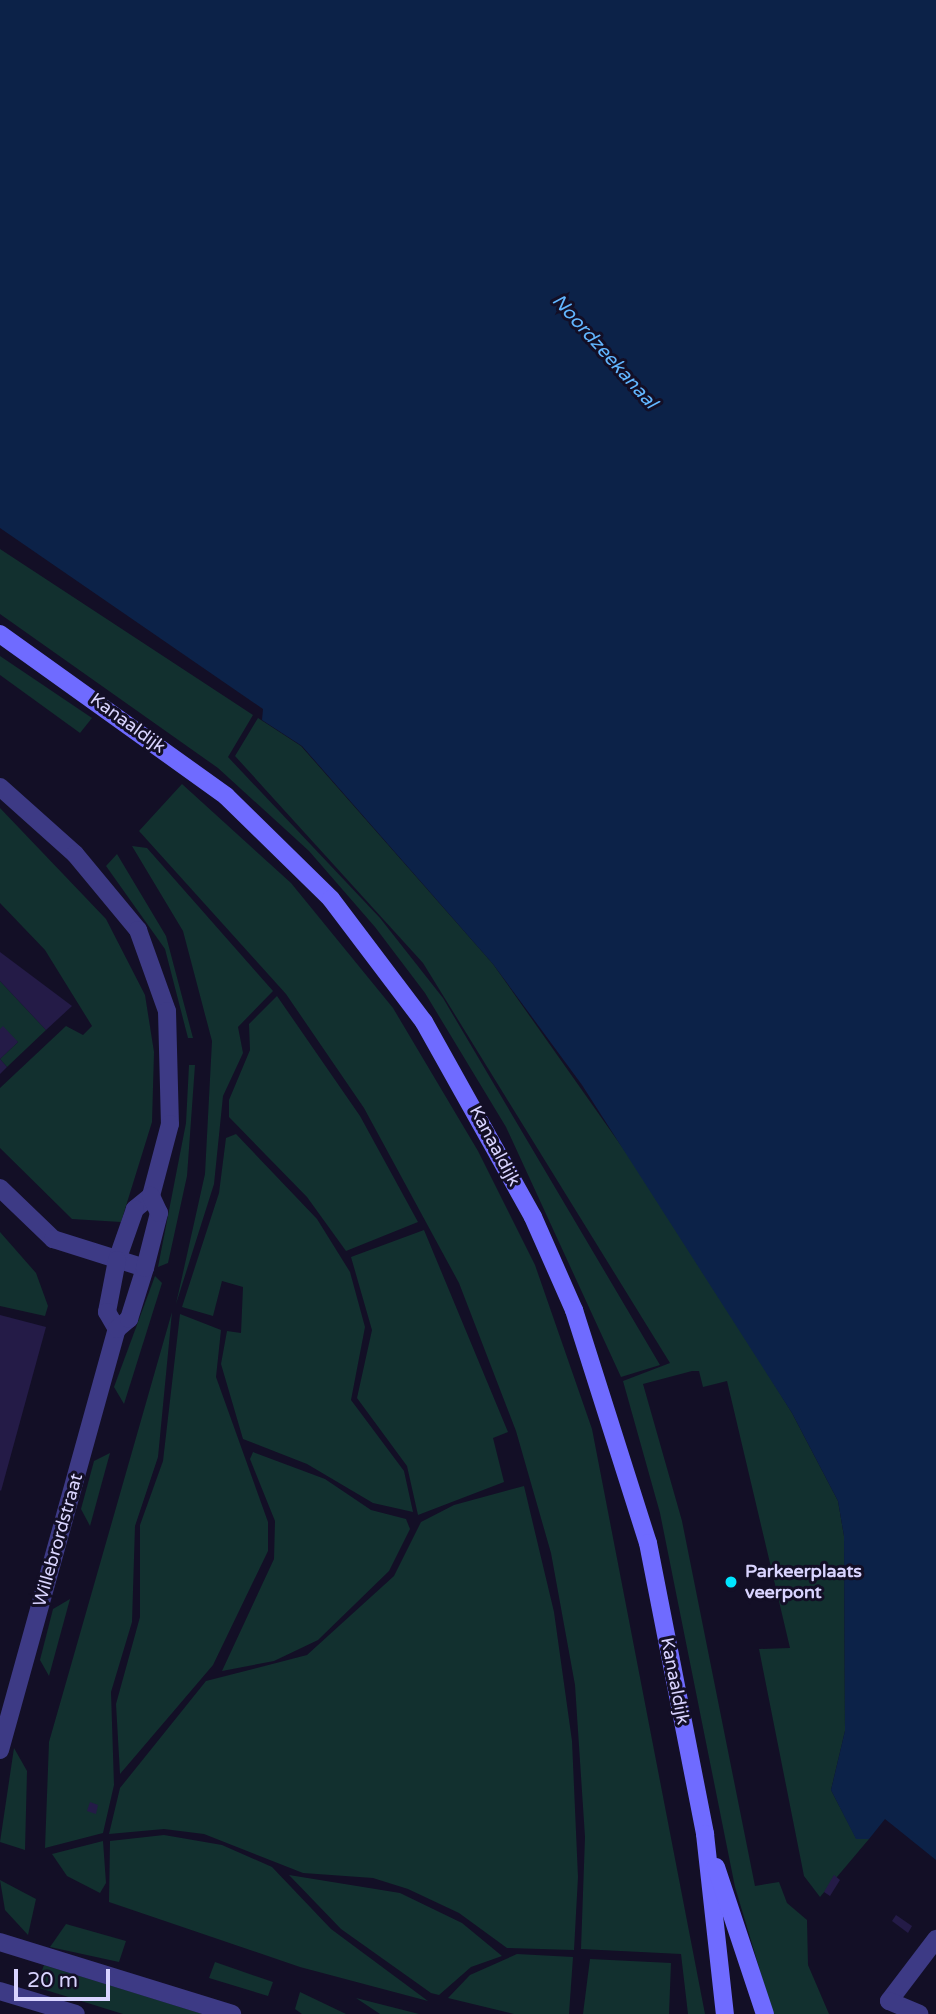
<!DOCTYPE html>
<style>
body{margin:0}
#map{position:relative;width:936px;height:2014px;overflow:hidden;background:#130f26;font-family:"Varela Round",sans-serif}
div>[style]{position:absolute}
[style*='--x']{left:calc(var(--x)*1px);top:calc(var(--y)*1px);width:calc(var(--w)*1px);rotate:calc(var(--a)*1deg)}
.green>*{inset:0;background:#12302f}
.water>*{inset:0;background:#0c2248}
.building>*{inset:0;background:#241b47}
.minor>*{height:18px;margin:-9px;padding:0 9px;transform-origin:9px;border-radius:9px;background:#3d3a85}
.tertiary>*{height:18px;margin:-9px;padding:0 9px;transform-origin:9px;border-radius:9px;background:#3d3a85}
.secondary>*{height:18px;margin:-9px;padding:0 9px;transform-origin:9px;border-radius:9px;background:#6f6bff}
.dots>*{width:19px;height:19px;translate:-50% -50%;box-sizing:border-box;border:4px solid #130f26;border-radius:50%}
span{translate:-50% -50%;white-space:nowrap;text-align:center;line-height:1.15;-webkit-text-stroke:6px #130f26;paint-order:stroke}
.street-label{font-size:18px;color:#d9d4ff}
.poi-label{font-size:18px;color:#d9d4ff;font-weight:700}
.left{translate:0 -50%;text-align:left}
.water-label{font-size:19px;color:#62b6ff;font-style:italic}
.scale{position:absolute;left:14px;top:1969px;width:96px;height:32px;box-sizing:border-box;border:4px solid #d9d4ff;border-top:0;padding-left:9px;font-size:21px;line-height:24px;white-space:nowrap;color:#d9d4ff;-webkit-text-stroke:5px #130f26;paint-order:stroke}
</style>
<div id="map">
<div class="green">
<div style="clip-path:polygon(0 549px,253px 715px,228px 757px,380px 918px,443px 998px,660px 1365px,621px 1377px,506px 1127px,425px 993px,375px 927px,309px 851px,218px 768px,0 614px)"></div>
<div style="clip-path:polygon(0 656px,92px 718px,80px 733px,0 675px)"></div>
<div style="clip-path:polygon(258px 718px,301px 746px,493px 964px,663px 1205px,792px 1413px,838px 1501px,844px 1536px,845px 1731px,831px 1790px,856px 1838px,869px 1839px,820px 1897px,804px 1876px,759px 1649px,790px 1648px,727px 1381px,703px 1387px,699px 1371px,692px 1371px,643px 1384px,682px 1521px,755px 1886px,779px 1882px,787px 1903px,807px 1920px,808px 1965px,829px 2014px,773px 2014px,735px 1887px,660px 1513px,623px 1381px,670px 1363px,423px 963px,235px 756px)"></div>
<div style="clip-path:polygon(182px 784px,291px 883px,393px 1008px,478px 1151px,535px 1265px,592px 1429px,705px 2014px,688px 2014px,681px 1954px,581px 1949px,585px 1837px,575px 1685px,551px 1553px,516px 1431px,459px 1283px,364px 1108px,286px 994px,139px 831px)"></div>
<div style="clip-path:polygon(0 808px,106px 919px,145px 995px,154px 1052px,152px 1122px,121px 1222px,72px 1219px,0 1148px,0 1088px,66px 1026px,83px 1035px,92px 1026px,45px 950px,0 903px)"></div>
<div style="clip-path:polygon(132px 846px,147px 848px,273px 991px,238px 1027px,243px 1053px,223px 1096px,214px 1184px,176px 1304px,205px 1174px,212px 1041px,183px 931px)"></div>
<div style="clip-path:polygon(117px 854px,166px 936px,193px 1038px,188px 1038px,165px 949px,106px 866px)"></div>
<div style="clip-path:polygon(0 981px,46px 1030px,7px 1067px,0 1059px,18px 1042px,0 1029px)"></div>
<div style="clip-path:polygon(277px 996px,360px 1116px,418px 1222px,346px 1251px,307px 1197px,229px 1117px,229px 1100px,250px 1050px,249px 1024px)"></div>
<div style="clip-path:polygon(189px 1065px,195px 1065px,187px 1176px,168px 1263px,158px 1267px,186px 1123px)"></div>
<div style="clip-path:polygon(236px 1134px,317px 1219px,350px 1272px,365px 1327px,351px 1400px,404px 1471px,413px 1512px,373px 1503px,307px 1464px,243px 1439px,221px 1364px,227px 1331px,241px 1333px,243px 1287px,222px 1281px,213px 1316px,182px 1307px,219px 1193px,226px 1138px)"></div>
<div style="clip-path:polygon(424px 1230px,508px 1432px,493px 1438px,504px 1482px,418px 1515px,407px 1466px,357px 1398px,372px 1330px,351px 1257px)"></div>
<div style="clip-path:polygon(0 1232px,36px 1273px,48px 1306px,45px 1316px,0 1306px)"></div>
<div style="clip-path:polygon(155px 1276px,162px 1283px,124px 1404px,114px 1387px)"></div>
<div style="clip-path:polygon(172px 1312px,158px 1457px,135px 1526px,132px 1622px,111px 1692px,114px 1785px,103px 1833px,45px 1848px,49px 1742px)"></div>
<div style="clip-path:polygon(180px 1314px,221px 1330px,216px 1377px,268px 1522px,268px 1551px,213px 1665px,120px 1774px,116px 1704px,140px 1617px,140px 1525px,163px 1461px)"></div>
<div style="clip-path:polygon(253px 1452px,325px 1479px,371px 1510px,406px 1519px,410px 1529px,389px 1571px,318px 1640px,274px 1661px,222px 1671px,274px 1559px,275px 1521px,250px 1459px)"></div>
<div style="clip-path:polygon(110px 1453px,90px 1526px,81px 1509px,94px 1461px)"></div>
<div style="clip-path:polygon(524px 1486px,554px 1612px,572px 1741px,578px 1877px,574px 1950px,507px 1948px,459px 1913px,408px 1889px,373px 1878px,303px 1873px,204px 1834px,164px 1829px,109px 1834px,120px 1788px,206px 1681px,307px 1655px,394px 1576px,421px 1522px,454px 1505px)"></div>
<div style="clip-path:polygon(70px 1599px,49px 1676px,40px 1660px,53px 1609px)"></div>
<div style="clip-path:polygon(14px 1748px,27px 1771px,25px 1850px,0 1842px)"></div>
<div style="clip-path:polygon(164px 1835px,222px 1845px,272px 1867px,331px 1929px,428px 2001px,300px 1967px,109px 1902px,110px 1841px)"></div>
<div style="clip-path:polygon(103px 1841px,106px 1883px,100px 1893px,67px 1876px,52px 1854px)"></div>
<div style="clip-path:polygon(289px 1875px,400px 1893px,462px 1923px,502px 1956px,471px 1967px,439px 1995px,431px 1993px,341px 1929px)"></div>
<div style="clip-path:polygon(0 1880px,36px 1899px,28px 1935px,5px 1910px)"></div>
<div style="clip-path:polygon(66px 1924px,126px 1941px,119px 1962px,50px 1947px)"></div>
<div style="clip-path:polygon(517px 1954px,573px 1957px,569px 2014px,514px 2014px,448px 1998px,470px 1975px)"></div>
<div style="clip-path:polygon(590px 1959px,671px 1963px,669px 2014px,583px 2014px)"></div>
<div style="clip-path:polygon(215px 1962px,273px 1982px,268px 1996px,209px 1978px)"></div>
<div style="clip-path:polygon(44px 1965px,203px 2014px,123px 2014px,36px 1987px)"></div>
<div style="clip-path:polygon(300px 1992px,346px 2014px,302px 2014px,295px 2009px)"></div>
<div style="clip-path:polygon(356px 1998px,419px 2014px,380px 2014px)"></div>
</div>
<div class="water">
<div style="clip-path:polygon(0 0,936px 0,936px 1860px,885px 1819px,869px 1839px,856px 1839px,831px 1790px,845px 1731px,844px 1536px,838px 1501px,792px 1413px,582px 1085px,493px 964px,302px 746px,262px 720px,263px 709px,0 528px)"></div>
</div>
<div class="building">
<div style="clip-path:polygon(0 952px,72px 1006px,46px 1030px,0 981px)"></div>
<div style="clip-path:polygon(3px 1026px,18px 1042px,0 1059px,7px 1067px,0 1074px,0 1029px)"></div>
<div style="clip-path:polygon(0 1315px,46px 1327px,1px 1491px,0 1490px)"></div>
<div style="clip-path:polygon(90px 1802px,98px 1805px,96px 1814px,87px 1811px)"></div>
<div style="clip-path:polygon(834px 1875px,840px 1880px,830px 1896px,824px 1892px)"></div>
<div style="clip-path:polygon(896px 1915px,912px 1926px,908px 1933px,892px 1921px)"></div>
</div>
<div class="minor">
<div style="--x:0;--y:1188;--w:74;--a:43.9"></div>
<div style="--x:53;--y:1239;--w:96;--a:17.5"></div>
</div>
<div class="tertiary">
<div style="--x:0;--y:787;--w:101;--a:41.8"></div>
<div style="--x:75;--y:854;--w:99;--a:50.3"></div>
<div style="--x:138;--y:930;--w:86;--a:70.3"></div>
<div style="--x:167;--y:1011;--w:113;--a:88.5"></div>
<div style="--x:170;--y:1124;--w:74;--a:104.8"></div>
<div style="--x:151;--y:1196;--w:21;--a:141"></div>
<div style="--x:135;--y:1209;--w:54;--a:109.4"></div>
<div style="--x:117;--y:1260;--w:53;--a:100.9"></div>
<div style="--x:107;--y:1312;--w:20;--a:60"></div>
<div style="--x:0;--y:1750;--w:437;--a:-74.5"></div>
<div style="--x:117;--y:1329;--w:16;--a:-40"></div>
<div style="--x:129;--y:1319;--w:53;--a:-72.6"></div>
<div style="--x:145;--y:1268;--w:57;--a:-75.7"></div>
<div style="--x:159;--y:1213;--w:19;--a:-115"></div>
<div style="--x:0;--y:1942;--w:243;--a:17.2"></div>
<div style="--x:0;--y:1991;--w:79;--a:16.8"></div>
<div style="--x:889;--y:2001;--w:78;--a:-52.8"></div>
<div style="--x:889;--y:2001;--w:33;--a:23"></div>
</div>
<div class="secondary">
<div style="--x:0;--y:634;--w:278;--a:35.6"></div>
<div style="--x:226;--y:796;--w:147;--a:44.4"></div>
<div style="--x:331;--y:899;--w:154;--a:52.9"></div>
<div style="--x:424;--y:1022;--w:223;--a:60.8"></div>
<div style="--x:533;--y:1217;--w:102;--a:66.2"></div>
<div style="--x:574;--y:1310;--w:244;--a:72.4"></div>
<div style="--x:648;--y:1543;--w:297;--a:78.9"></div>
<div style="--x:705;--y:1834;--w:181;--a:83.7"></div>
<div style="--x:716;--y:1867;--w:155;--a:71.6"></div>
</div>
<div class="dots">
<div style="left:731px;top:1582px;background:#00e5ff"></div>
</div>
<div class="street-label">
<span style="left:128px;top:723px;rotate:36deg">Kanaaldijk</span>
<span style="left:495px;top:1146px;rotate:62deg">Kanaaldijk</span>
<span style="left:58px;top:1540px;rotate:-74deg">Willebrordstraat</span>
<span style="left:675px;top:1681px;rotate:79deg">Kanaaldijk</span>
</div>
<div class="poi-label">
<span class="left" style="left:745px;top:1582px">Parkeerplaats<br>veerpont</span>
</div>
<div class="water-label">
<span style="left:604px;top:352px;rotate:48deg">Noordzeekanaal</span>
</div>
<div class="scale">20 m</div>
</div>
